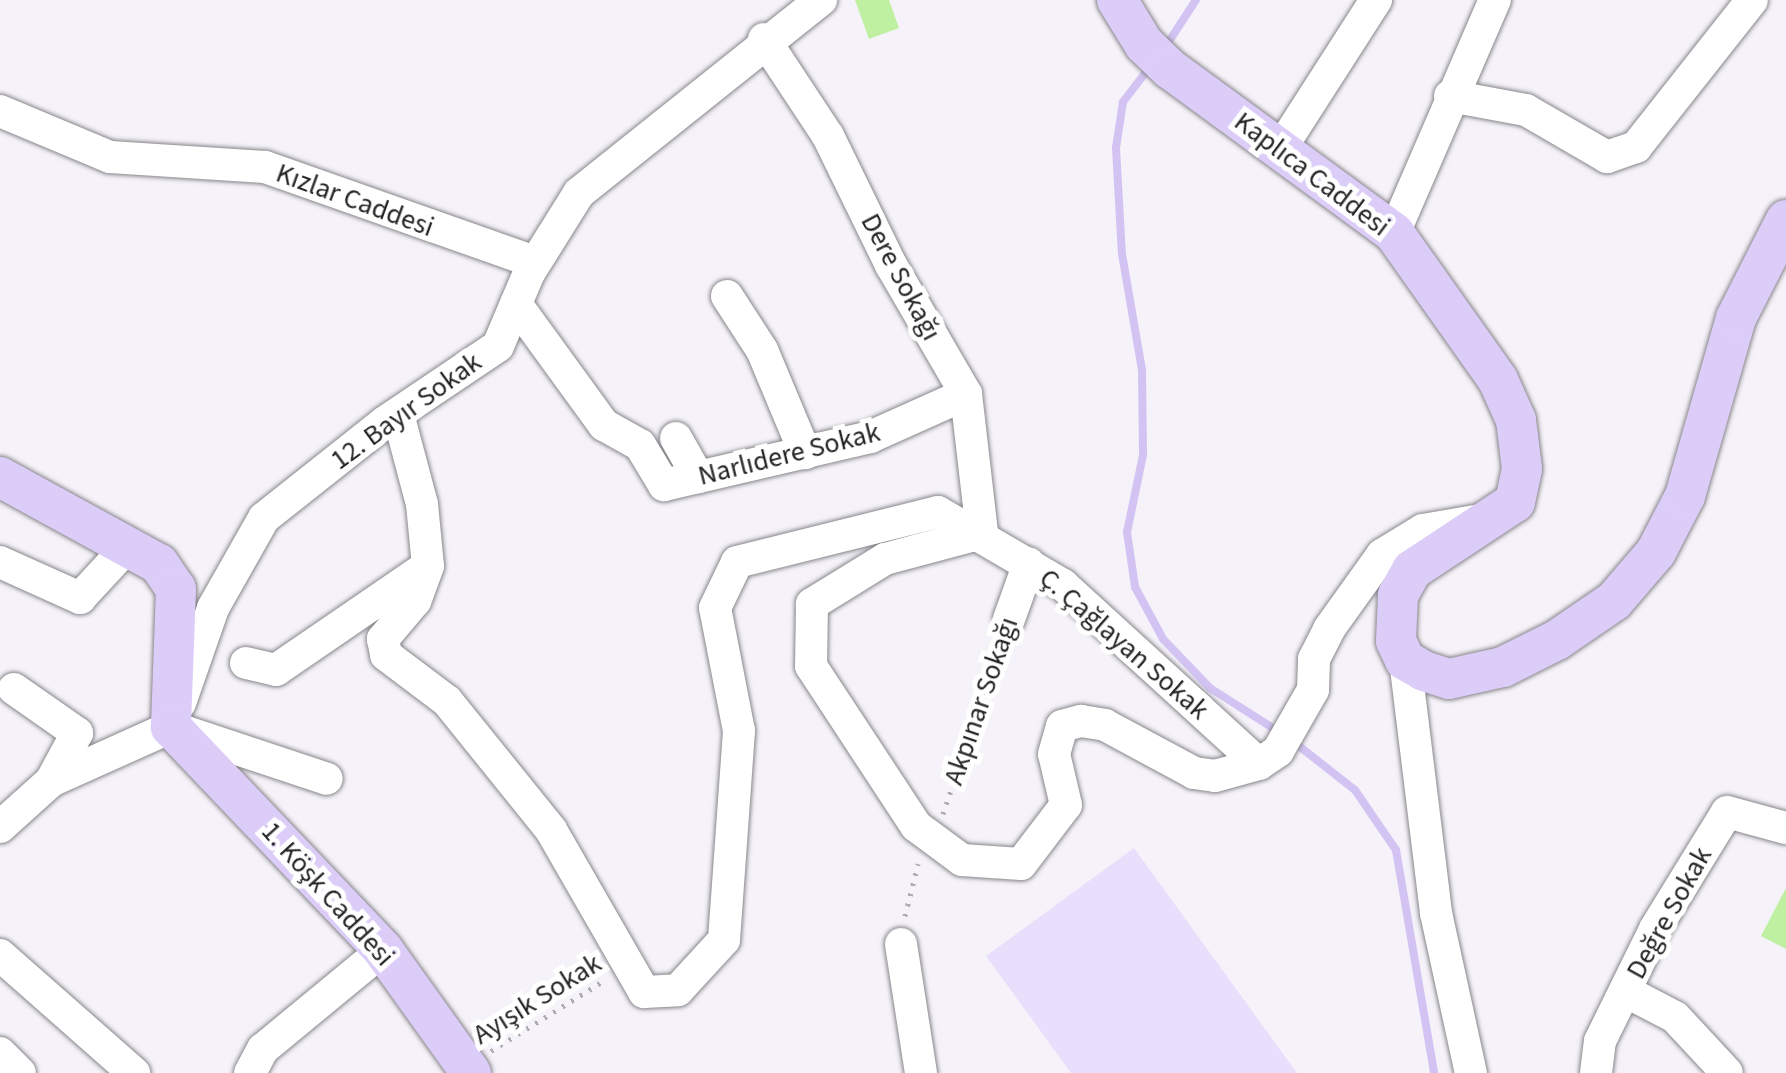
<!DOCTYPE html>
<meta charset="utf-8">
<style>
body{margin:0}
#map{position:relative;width:1786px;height:1073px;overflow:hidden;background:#f5f3f9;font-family:"Source Sans 3",sans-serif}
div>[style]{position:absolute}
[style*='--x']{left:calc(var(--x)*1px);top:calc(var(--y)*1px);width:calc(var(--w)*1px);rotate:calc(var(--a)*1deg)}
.green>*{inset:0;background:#e9dffc}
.stream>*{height:8px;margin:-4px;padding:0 4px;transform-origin:4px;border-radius:4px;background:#d3c3f3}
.building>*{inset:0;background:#bff0a2}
.path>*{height:5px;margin-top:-2.5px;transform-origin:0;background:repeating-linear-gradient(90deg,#adacb0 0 2.5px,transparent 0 10.5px)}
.roads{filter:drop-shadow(0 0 2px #88868b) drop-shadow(0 0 2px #88868b)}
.minor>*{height:32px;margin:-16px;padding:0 16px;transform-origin:16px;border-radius:16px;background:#fff}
.major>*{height:40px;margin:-20px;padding:0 20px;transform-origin:20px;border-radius:20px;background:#dccdf8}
span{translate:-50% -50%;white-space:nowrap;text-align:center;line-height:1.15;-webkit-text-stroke:10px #fff;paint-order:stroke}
.street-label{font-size:28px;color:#242325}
</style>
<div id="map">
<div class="green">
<div style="clip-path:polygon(1134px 848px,1297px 1073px,1071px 1073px,986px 956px)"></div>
</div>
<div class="stream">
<div style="--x:1164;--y:49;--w:59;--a:-56.9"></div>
<div style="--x:1149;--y:68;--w:43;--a:127.4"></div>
<div style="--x:1123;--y:102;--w:47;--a:98.7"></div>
<div style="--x:1116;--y:148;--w:106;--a:86.8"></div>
<div style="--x:1122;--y:254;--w:118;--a:80.2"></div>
<div style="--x:1142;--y:370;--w:85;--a:89.3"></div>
<div style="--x:1143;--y:455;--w:79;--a:101.7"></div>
<div style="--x:1127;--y:532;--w:56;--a:81.7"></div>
<div style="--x:1135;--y:587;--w:59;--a:61.7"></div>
<div style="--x:1163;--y:639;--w:68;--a:46.2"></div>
<div style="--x:1210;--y:688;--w:82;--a:32.5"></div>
<div style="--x:1295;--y:743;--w:76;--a:38.1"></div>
<div style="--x:1355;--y:790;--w:73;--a:55.7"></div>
<div style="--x:1396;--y:850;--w:226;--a:80.3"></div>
</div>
<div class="building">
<div style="clip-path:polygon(855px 0,889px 0,899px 28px,869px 39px)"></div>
<div style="clip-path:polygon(1786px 888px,1786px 949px,1761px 936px)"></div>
</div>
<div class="path">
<div style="--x:943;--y:814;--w:179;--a:-71.5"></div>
<div style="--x:905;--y:916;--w:54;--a:-76"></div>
<div style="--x:491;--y:1051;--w:134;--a:-31.9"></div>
</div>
<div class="roads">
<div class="minor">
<div style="--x:764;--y:39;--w:116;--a:56.6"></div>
<div style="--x:828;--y:136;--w:144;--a:64"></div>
<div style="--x:891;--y:265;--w:149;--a:59.8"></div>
<div style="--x:966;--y:394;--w:140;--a:83.4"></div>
<div style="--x:1450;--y:96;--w:77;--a:10.4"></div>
<div style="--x:1526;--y:110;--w:94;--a:30.1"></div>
<div style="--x:1607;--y:157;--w:31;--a:-19"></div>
<div style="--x:1636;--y:147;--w:187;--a:-51.7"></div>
<div style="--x:0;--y:111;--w:119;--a:22.7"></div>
<div style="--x:110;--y:157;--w:155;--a:3.7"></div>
<div style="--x:265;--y:167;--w:286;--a:19.4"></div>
<div style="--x:1281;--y:148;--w:176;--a:-57.3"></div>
<div style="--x:1394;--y:233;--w:254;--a:-66.6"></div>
<div style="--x:727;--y:296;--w:64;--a:57.1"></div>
<div style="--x:762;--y:350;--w:112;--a:67.3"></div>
<div style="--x:516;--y:304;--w:150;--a:54"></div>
<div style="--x:604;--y:425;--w:41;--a:29.1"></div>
<div style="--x:640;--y:445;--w:47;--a:59"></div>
<div style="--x:664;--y:485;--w:212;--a:-13.1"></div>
<div style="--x:870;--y:437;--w:105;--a:-24.1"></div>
<div style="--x:398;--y:414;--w:93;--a:75.1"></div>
<div style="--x:422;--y:504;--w:62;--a:84.5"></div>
<div style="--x:428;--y:566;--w:37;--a:110"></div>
<div style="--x:415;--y:601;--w:50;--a:130.1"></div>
<div style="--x:383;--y:639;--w:16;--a:79"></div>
<div style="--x:386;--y:655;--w:76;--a:37"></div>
<div style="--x:447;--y:701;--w:166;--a:51.1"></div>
<div style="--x:551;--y:830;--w:187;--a:60.1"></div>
<div style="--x:644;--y:992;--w:34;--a:-3"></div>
<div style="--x:678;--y:990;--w:68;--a:-47.4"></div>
<div style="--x:724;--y:940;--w:210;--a:-85.9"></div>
<div style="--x:739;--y:731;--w:125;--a:-101"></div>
<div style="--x:715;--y:608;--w:51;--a:-64.4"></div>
<div style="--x:737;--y:562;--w:207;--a:-14"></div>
<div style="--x:938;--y:512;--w:145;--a:30.3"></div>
<div style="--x:1063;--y:585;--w:265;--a:42.4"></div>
<div style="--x:676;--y:438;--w:45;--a:60.6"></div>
<div style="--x:982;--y:533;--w:100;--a:165"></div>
<div style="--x:885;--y:559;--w:86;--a:148.3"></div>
<div style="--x:812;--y:604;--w:62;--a:90.9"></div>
<div style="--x:811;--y:666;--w:191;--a:56.7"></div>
<div style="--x:916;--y:826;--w:57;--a:36.5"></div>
<div style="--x:962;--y:860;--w:59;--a:3.9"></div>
<div style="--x:1021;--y:864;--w:74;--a:-52.7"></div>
<div style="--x:1066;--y:805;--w:52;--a:-103.2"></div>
<div style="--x:1054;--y:754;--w:29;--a:-74"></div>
<div style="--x:1062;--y:726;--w:20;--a:-15"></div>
<div style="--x:1081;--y:721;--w:24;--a:9"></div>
<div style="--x:1105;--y:725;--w:101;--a:28.3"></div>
<div style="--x:1194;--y:773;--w:21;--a:8"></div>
<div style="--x:1215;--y:776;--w:46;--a:-15.3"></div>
<div style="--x:1259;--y:764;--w:23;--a:-34"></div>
<div style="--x:1278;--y:751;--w:70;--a:-60.2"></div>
<div style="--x:1313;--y:690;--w:31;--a:-88"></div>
<div style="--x:1314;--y:659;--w:34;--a:-63"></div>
<div style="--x:1329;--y:629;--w:91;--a:-54.4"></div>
<div style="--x:1382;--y:555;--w:48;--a:-31.4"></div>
<div style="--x:1423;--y:530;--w:59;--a:-9.8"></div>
<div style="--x:0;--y:562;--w:88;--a:24.2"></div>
<div style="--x:80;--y:598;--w:71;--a:-47.3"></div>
<div style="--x:1009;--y:619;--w:59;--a:-70.3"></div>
<div style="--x:1405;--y:660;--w:255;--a:83"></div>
<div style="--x:1436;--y:913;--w:164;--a:77.7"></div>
<div style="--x:246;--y:663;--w:31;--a:13"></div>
<div style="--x:276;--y:670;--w:184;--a:-34.4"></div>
<div style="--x:14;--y:689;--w:77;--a:34.9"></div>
<div style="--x:77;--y:733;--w:55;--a:118.4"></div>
<div style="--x:180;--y:703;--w:101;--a:-70.8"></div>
<div style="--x:213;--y:608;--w:103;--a:-60.5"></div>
<div style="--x:264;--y:518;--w:154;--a:-38.4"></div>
<div style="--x:385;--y:422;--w:136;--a:-33.9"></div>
<div style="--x:498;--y:346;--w:79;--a:-67"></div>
<div style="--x:529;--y:273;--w:94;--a:-58"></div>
<div style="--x:579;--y:193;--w:310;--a:-38.6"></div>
<div style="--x:171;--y:727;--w:164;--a:18.4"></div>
<div style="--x:0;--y:827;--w:69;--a:-42"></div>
<div style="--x:51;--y:781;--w:132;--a:-24.2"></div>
<div style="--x:901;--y:944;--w:131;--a:81.2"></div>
<div style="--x:0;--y:955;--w:179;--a:41.4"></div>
<div style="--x:1625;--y:991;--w:56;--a:27.5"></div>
<div style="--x:1675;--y:1017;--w:76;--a:47.1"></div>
<div style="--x:0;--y:1053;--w:28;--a:45"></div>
<div style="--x:250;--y:1073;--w:27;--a:-62"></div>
<div style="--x:263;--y:1049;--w:156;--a:-39.5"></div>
<div style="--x:1596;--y:1073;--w:32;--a:-83"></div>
<div style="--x:1600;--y:1041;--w:125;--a:-63.8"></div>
<div style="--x:1655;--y:929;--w:137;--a:-58.4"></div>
<div style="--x:1727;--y:812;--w:61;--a:15.2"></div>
</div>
<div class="major">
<div style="--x:1117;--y:0;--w:52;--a:58.5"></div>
<div style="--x:1144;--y:44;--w:36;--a:44"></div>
<div style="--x:1170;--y:69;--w:278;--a:36.2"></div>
<div style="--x:1394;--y:233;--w:180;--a:54.7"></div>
<div style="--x:1498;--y:380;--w:44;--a:65.8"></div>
<div style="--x:1516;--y:420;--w:49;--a:83"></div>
<div style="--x:1522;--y:469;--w:34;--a:102"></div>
<div style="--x:1515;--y:502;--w:123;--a:146.6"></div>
<div style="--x:1412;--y:570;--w:29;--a:119"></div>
<div style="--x:1398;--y:595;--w:46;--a:92.5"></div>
<div style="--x:1396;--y:641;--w:21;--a:65"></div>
<div style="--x:1405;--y:660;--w:22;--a:30"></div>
<div style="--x:1424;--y:671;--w:26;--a:18"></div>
<div style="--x:1449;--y:679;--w:55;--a:-12.5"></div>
<div style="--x:1503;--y:667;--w:60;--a:-26.6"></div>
<div style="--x:1557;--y:640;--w:69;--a:-34.4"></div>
<div style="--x:1614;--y:601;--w:65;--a:-49.4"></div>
<div style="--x:1656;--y:552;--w:63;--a:-62.6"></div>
<div style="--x:1685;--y:496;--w:185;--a:-74"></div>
<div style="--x:1736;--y:318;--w:110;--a:-63"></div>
<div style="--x:0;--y:477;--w:181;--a:28.7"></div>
<div style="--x:159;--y:564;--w:30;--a:56"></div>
<div style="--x:176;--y:589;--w:138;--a:92.1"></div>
<div style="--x:171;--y:727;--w:308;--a:46.4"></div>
<div style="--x:383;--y:950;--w:151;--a:54.4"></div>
</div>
</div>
<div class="street-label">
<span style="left:1312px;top:174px;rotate:37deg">Kaplıca Caddesi</span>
<span style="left:355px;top:200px;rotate:20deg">Kızlar Caddesi</span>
<span style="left:901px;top:277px;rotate:62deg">Dere Sokağı</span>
<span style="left:406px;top:411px;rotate:-36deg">12. Bayır Sokak</span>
<span style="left:789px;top:454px;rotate:-14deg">Narlıdere Sokak</span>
<span style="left:1124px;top:644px;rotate:41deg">Ç. Çağlayan Sokak</span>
<span style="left:981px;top:701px;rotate:-71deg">Akpınar Sokağı</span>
<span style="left:328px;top:894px;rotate:48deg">1. Köşk Caddesi</span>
<span style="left:1669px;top:913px;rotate:-61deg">Değre Sokak</span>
<span style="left:537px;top:999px;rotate:-32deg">Ayışık Sokak</span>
</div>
</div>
